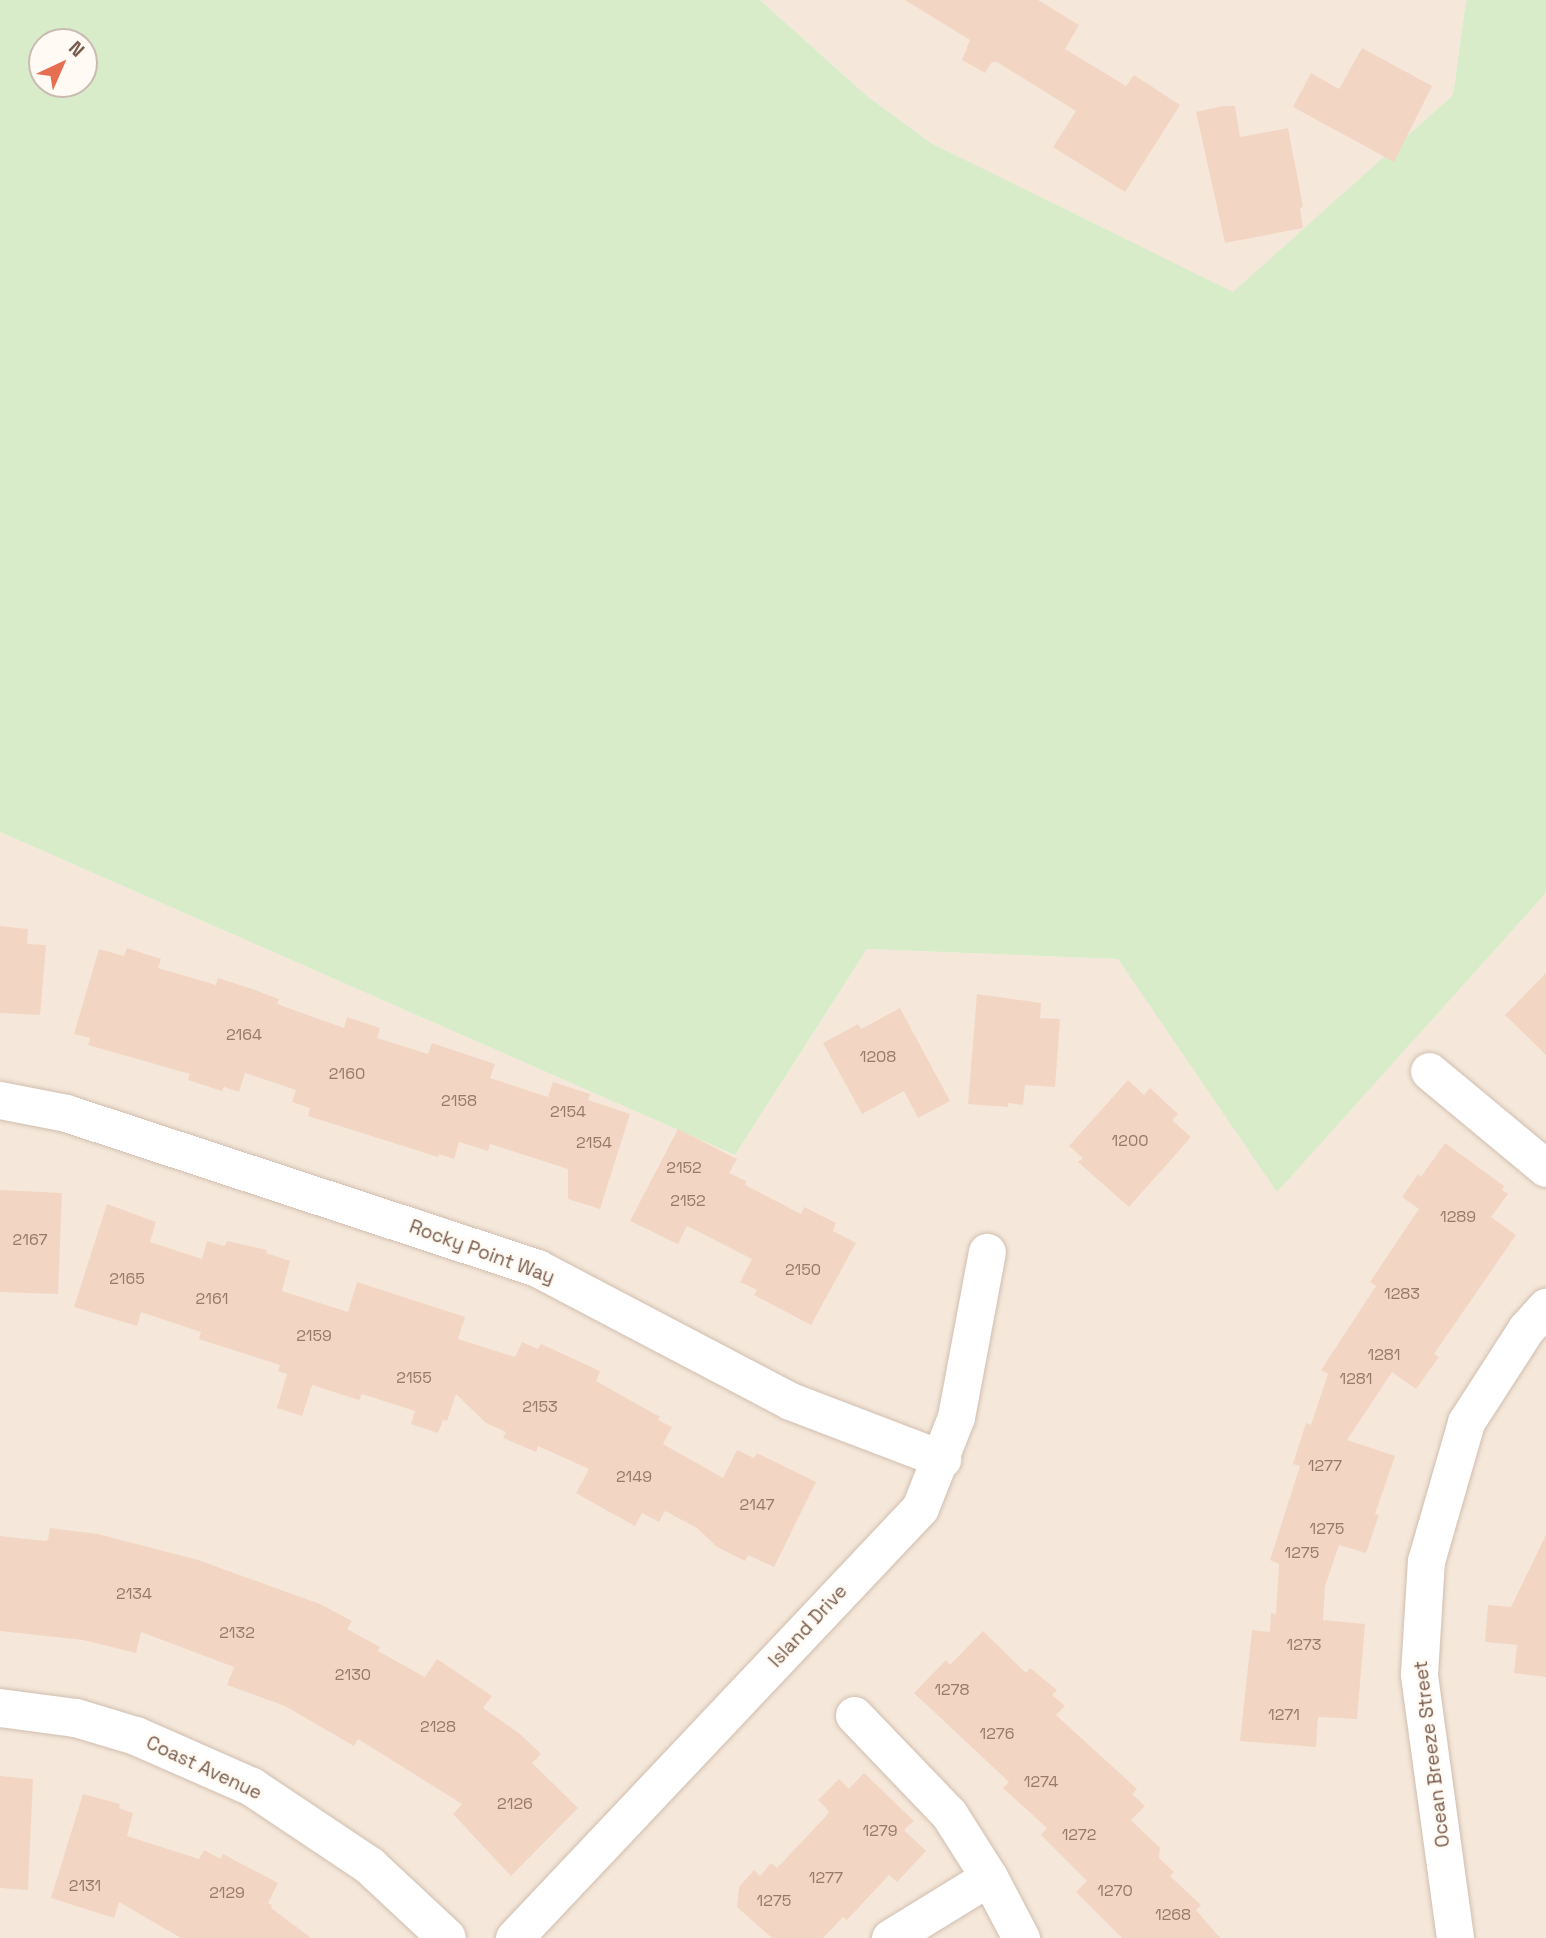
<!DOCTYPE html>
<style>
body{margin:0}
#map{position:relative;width:1546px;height:1938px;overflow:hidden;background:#fdf6ec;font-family:"Space Grotesk",sans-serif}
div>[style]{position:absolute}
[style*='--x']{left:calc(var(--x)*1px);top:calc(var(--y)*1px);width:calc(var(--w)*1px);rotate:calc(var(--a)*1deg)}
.residential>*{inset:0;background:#f5e8da}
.green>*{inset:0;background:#d8ecc9}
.building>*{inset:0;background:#f3d5c3}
.roads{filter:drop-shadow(0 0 2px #d1beb0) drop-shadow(0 0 2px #d1beb0)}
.minor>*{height:37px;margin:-18.5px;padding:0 18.5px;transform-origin:18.5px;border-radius:18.5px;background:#fff}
.tertiary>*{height:38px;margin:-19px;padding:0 19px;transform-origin:19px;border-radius:19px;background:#fff}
span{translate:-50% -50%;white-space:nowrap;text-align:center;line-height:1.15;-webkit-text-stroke:5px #fffaf3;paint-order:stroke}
.number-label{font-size:16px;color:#987a6a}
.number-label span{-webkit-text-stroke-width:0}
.street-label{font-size:19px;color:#7a5c4d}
.north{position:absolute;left:28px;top:28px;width:70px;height:70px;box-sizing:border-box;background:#fffaf3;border:2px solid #cabbb1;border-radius:50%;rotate:44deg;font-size:19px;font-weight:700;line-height:28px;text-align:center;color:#7a5c4d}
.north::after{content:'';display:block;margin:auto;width:24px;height:32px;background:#e76f51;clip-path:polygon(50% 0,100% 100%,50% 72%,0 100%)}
</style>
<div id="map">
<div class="residential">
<div style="clip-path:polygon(760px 0,1466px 0,1453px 95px,1233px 293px,931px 143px,867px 96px)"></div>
<div style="clip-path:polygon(0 832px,735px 1155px,867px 949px,1119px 959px,1277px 1191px,1546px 893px,1546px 1938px,0 1938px)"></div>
</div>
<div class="green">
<div style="clip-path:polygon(evenodd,0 0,760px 0,867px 96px,931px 143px,1233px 292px,1453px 95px,1466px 0,1546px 0,1546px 893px,1277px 1192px,1118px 959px,867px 949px,735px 1155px,0 832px,0 0,42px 42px,84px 42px,84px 84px,42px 84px,42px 42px)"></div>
</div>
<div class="building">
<div style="clip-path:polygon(905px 0,1038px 0,1079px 25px,1065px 49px,1126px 86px,1134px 75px,1180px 105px,1125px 192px,1053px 147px,1076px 111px,997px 62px,992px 62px,985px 73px,962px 60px,970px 40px)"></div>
<div style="clip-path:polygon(1362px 48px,1432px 86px,1394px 162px,1293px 107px,1311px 73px,1339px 89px)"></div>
<div style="clip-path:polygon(1223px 106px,1235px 106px,1240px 137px,1288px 128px,1303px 207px,1300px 208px,1303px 228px,1225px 243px,1196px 112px)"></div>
<div style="clip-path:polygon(0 926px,28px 929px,27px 944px,46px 945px,40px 1015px,0 1013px)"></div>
<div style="clip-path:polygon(127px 948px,161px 959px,158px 968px,216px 985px,218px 978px,252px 989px,279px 999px,277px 1004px,344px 1028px,347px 1017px,380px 1028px,377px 1038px,428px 1054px,432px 1043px,495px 1064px,490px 1078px,548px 1097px,553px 1082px,590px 1094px,588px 1100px,630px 1114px,600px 1209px,568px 1199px,568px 1169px,490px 1144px,488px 1151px,459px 1142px,454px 1159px,439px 1154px,438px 1157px,308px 1116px,310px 1108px,292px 1102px,296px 1090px,245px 1073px,239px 1092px,224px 1087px,222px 1091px,188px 1080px,190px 1074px,88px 1045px,90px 1038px,74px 1034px,99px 949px,124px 956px)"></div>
<div style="clip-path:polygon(1546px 973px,1546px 1055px,1505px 1015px)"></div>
<div style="clip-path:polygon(977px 994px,1041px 1003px,1040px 1018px,1060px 1019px,1055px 1087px,1025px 1085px,1023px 1105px,1008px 1103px,1008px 1107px,968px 1104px)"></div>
<div style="clip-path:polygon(900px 1008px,950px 1101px,918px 1118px,904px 1091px,862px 1114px,823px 1043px,858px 1024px,861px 1029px)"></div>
<div style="clip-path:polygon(1128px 1080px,1144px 1095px,1150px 1088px,1178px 1114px,1172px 1120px,1191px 1137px,1129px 1207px,1078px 1162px,1083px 1158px,1069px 1146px)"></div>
<div style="clip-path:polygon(678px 1129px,737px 1159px,729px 1173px,746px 1181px,745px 1185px,801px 1214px,804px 1207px,836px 1223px,833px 1231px,856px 1243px,811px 1325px,754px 1295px,757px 1290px,740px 1282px,752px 1259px,687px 1226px,678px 1244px,630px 1221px)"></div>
<div style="clip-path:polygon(1445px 1143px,1504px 1186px,1502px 1190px,1508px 1194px,1491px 1217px,1516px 1235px,1434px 1354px,1439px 1357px,1416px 1389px,1392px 1372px,1347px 1440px,1395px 1456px,1375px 1514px,1379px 1515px,1366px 1553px,1339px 1545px,1325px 1586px,1323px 1620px,1365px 1624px,1357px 1719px,1318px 1717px,1316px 1747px,1240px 1741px,1252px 1630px,1270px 1632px,1271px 1613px,1276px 1614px,1279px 1564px,1270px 1560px,1300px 1466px,1293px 1464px,1306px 1423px,1311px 1425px,1328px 1374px,1321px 1370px,1376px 1286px,1370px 1282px,1419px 1209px,1402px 1197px,1418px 1174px,1421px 1177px)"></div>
<div style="clip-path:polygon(0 1190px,62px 1193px,58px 1294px,0 1292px)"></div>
<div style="clip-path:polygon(107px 1204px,156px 1222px,150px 1242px,202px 1259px,207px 1241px,225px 1246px,227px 1241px,267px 1250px,266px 1253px,290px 1261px,282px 1291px,348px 1312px,357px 1282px,465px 1317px,458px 1339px,515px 1357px,522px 1342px,538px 1349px,541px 1344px,600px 1371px,596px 1381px,660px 1417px,658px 1420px,672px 1427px,663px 1444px,723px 1478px,737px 1450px,754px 1458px,757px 1453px,816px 1482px,774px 1567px,748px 1555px,745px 1561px,717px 1547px,697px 1528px,665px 1511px,659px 1522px,642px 1513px,635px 1526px,606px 1510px,576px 1493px,589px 1469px,538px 1446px,536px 1452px,503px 1438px,506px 1432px,486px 1423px,456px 1394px,447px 1421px,443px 1420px,438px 1433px,411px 1424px,415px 1411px,362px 1394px,359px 1400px,312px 1385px,302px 1416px,277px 1408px,287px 1374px,278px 1371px,280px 1365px,199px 1339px,201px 1332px,141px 1312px,137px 1326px,74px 1307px)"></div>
<div style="clip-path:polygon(50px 1528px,98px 1534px,198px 1560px,320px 1604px,352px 1621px,347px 1629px,380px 1647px,378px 1651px,425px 1677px,437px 1659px,492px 1696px,483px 1708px,520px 1734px,541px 1754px,532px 1763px,578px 1808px,511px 1876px,453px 1814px,462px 1804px,358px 1739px,354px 1746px,285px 1706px,227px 1685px,234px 1667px,141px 1632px,136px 1653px,83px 1640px,0 1631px,0 1536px,45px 1541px,48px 1540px)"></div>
<div style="clip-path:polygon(1546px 1535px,1546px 1677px,1514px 1673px,1517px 1645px,1485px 1642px,1488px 1605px,1511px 1607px)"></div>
<div style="clip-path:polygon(983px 1631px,1026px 1673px,1030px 1668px,1057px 1690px,1052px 1695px,1065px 1706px,1056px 1715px,1137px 1789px,1132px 1794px,1145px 1806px,1131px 1820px,1160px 1848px,1159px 1858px,1174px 1872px,1170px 1876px,1201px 1905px,1196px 1910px,1220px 1938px,1122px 1938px,1076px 1892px,1087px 1881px,1041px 1835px,1047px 1828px,1003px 1788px,1009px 1782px,914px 1693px,946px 1660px,950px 1665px)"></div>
<div style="clip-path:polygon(864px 1773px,914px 1821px,904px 1830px,926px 1851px,897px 1882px,889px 1875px,847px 1920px,843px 1917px,823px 1938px,772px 1938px,737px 1907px,739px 1887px,754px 1870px,760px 1876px,771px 1863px,777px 1868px,827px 1815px,829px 1811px,818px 1800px,839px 1779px,849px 1789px)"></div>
<div style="clip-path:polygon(0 1776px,33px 1779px,28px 1890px,0 1888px)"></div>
<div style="clip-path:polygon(83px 1794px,120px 1804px,119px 1808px,133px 1813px,127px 1836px,199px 1859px,204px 1850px,221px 1859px,223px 1854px,278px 1883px,268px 1903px,272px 1905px,271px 1908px,311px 1938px,181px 1938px,119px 1902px,114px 1918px,51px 1898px)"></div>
</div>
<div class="roads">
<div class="minor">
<div style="--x:1429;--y:1071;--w:152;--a:39.7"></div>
<div style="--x:0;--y:1100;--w:67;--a:11.1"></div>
<div style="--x:66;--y:1113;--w:496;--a:18.2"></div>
<div style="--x:537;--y:1268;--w:286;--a:27.7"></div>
<div style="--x:790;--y:1401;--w:163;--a:20.9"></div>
<div style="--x:854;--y:1715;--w:137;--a:46.2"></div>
<div style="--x:949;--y:1814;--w:75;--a:57.6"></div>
<div style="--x:989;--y:1877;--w:69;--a:62.3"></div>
<div style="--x:514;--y:1938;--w:591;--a:-46.64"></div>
<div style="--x:920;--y:1508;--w:98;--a:-68.4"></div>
<div style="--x:956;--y:1417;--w:168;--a:-79.4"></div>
<div style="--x:890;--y:1938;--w:116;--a:-31.6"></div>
<div style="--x:1455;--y:1938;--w:266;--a:-97.8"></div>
<div style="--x:1419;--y:1674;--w:113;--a:-86.5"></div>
<div style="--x:1426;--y:1561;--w:145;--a:-73.9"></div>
<div style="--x:1466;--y:1422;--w:111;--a:-57.2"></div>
<div style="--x:1526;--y:1329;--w:30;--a:-48"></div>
</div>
<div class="tertiary">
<div style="--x:0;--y:1708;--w:77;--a:7.5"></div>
<div style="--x:76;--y:1718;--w:63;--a:16.7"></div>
<div style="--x:136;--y:1736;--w:127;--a:23.7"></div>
<div style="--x:252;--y:1787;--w:142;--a:33.8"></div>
<div style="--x:370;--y:1866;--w:105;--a:43.1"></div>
</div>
</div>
<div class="number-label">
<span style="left:244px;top:1035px">2164</span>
<span style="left:878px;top:1057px">1208</span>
<span style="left:347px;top:1074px">2160</span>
<span style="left:459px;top:1101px">2158</span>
<span style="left:568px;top:1112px">2154</span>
<span style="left:1130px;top:1141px">1200</span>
<span style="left:594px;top:1143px">2154</span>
<span style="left:684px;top:1168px">2152</span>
<span style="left:688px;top:1201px">2152</span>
<span style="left:1458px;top:1217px">1289</span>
<span style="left:30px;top:1240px">2167</span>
<span style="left:803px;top:1270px">2150</span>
<span style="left:127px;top:1279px">2165</span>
<span style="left:1402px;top:1294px">1283</span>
<span style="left:212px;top:1299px">2161</span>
<span style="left:314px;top:1336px">2159</span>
<span style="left:1384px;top:1355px">1281</span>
<span style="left:414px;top:1378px">2155</span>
<span style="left:1356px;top:1379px">1281</span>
<span style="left:540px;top:1407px">2153</span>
<span style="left:1325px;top:1466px">1277</span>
<span style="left:634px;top:1477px">2149</span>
<span style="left:757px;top:1505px">2147</span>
<span style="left:1327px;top:1529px">1275</span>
<span style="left:1302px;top:1553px">1275</span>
<span style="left:134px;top:1594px">2134</span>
<span style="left:237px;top:1633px">2132</span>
<span style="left:1304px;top:1645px">1273</span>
<span style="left:353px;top:1675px">2130</span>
<span style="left:952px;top:1690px">1278</span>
<span style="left:1284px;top:1715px">1271</span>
<span style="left:438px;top:1727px">2128</span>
<span style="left:997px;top:1734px">1276</span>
<span style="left:1041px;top:1782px">1274</span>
<span style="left:515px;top:1804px">2126</span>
<span style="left:880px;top:1831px">1279</span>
<span style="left:1079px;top:1835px">1272</span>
<span style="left:826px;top:1878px">1277</span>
<span style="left:85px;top:1886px">2131</span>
<span style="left:1115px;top:1891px">1270</span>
<span style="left:227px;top:1893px">2129</span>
<span style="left:774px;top:1901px">1275</span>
<span style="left:1173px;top:1915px">1268</span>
</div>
<div class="street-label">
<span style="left:482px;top:1252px;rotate:20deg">Rocky Point Way</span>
<span style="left:808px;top:1626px;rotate:-47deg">Island Drive</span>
<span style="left:1432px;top:1754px;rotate:-97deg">Ocean Breeze Street</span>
<span style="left:204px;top:1768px;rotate:25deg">Coast Avenue</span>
</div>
<div class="north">N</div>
</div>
